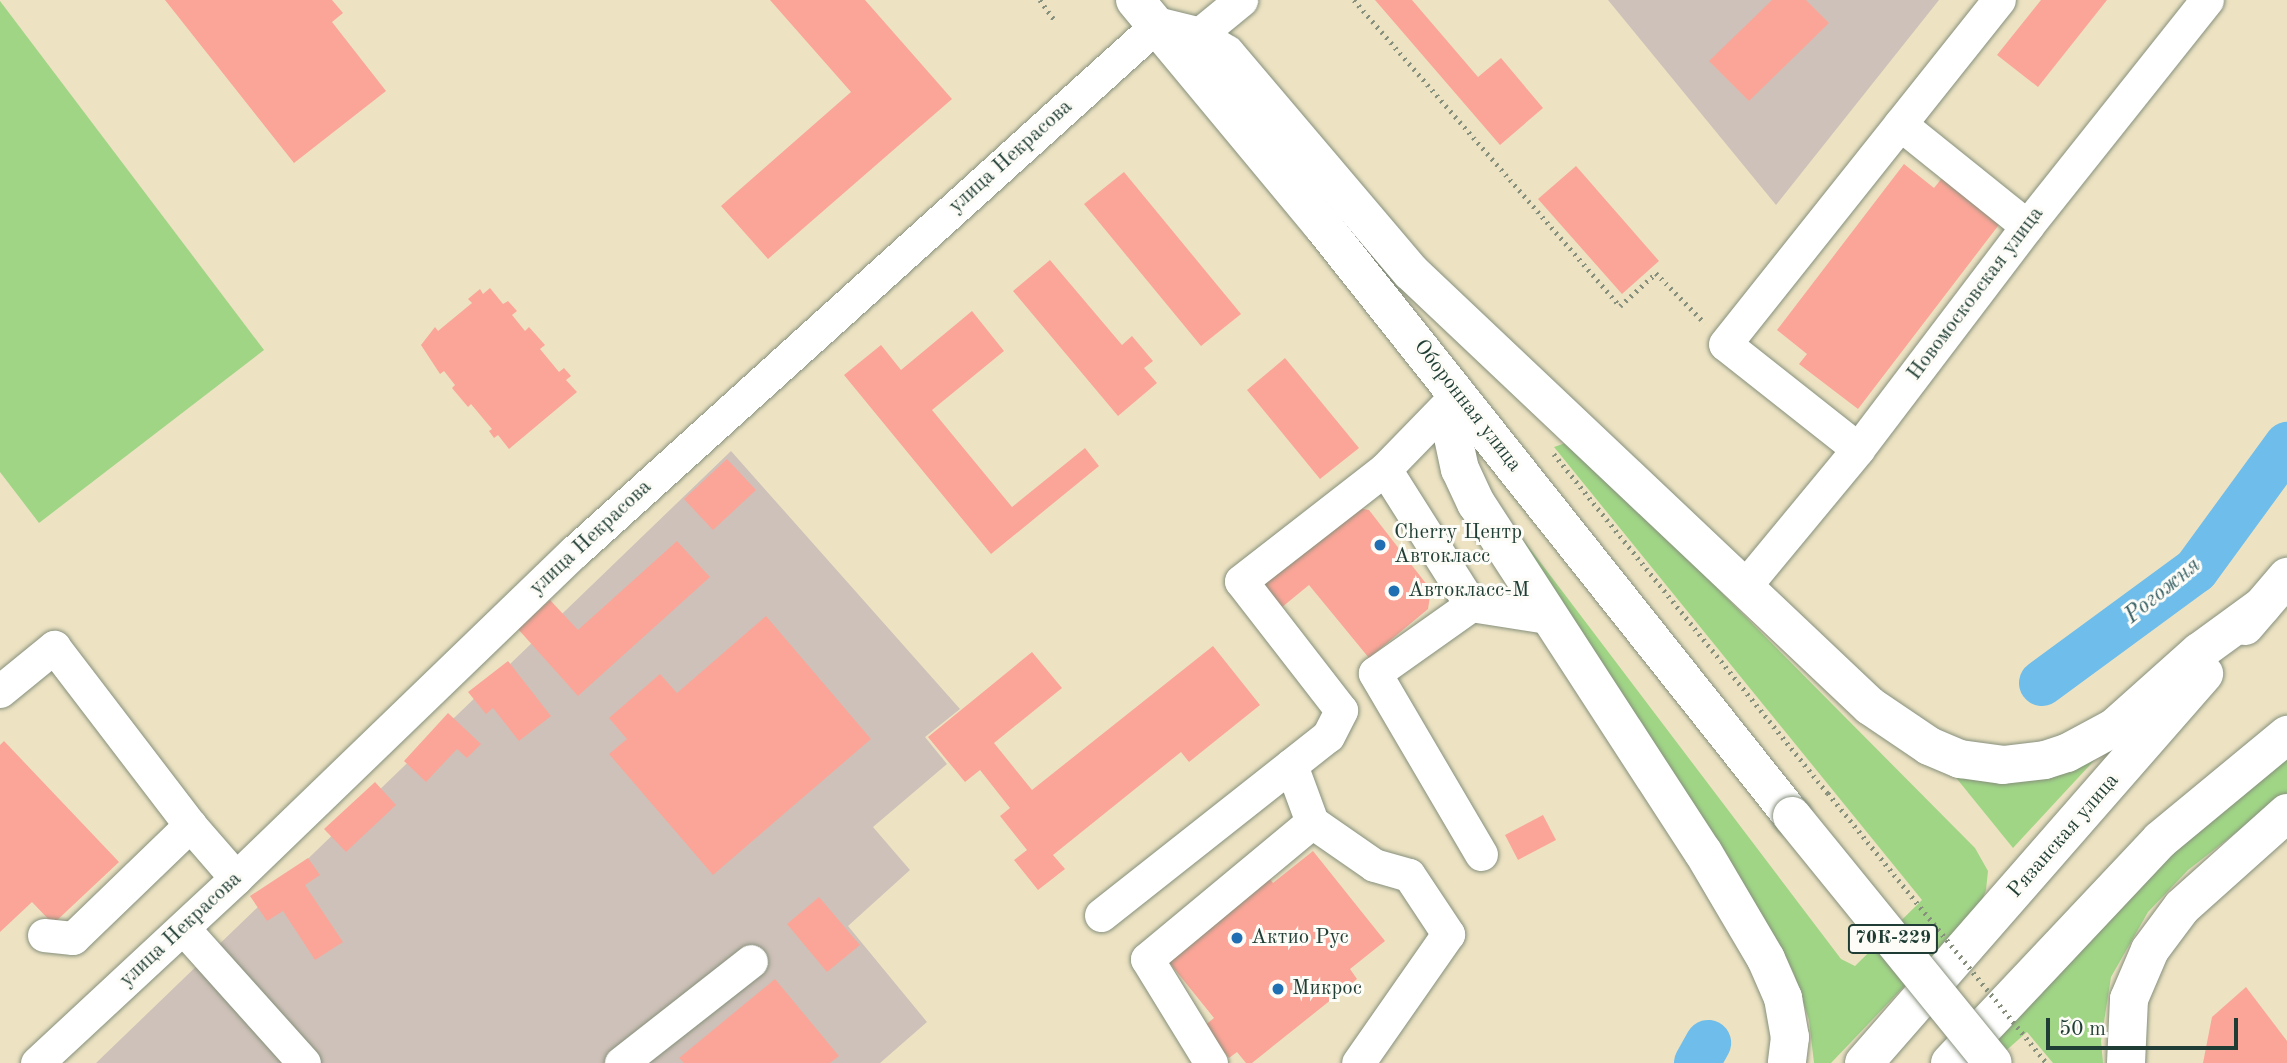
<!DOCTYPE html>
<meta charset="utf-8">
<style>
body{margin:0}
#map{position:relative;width:2287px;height:1063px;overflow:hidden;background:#ede3c3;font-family:"Old Standard TT",serif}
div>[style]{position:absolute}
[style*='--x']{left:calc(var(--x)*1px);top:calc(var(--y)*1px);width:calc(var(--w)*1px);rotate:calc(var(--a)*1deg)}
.industrial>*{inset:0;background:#cec1b9}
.green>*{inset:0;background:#a0d586}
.river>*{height:46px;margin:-23px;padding:0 23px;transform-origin:23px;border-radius:23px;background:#6fbdea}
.building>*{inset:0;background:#fba598}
.path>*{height:4.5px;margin-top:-2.25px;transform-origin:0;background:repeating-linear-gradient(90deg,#86907c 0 2px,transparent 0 7px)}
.roads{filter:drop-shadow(0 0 2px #86907c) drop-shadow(0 0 2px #86907c)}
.minor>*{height:33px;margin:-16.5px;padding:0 16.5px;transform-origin:16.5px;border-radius:16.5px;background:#fff}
.major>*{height:38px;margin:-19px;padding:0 19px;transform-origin:19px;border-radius:19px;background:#fff}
.path-bridge>*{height:4.5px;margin-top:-2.25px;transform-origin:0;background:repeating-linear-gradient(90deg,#86907c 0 2px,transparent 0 7px)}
.bridges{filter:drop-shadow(0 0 2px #86907c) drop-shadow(0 0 2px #86907c)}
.major-bridge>*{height:38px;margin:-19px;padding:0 19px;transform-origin:19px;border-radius:19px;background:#fff}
.dots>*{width:19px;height:19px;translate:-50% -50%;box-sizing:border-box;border:4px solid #fdfcf7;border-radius:50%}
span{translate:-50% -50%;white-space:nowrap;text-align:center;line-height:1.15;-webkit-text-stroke:6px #fdfcf7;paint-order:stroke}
.shield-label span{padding:2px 5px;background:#fdfcf7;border:2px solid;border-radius:5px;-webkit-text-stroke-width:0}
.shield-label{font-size:19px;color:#1f3d34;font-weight:700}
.street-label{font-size:21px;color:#1f3d34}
.poi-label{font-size:21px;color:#1f3d34}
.left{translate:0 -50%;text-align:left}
.water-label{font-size:23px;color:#335d62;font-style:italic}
.scale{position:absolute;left:2046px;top:1018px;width:192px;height:32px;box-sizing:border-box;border:4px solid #1f3d34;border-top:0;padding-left:9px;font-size:21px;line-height:24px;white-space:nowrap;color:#1f3d34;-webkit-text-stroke:5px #fdfcf7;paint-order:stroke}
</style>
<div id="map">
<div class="industrial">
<div style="clip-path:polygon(1608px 0,1939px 0,1776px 205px)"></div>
<div style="clip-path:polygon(731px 451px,960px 709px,925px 737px,947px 764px,873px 827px,910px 870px,848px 926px,927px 1022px,880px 1063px,96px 1063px)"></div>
</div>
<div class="green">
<div style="clip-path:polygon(0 1px,264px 350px,39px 523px,0 472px)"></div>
<div style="clip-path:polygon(1571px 441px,1975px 848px,1988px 871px,1986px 890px,1979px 908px,1831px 1063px,1814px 1063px,1809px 1020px,1794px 974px,1774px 935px,1512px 525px,1841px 959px,1855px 966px,1922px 900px,1554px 447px)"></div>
<div style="clip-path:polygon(2287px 752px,2287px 793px,2188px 870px,2148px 912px,2111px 977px,2101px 1041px,2103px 1063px,2053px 1063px,2027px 1032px,1992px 1063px,1975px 1063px,2180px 845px)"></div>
<div style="clip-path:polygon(2101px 753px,2013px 848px,1953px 774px)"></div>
</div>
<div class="river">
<div style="--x:2042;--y:683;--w:191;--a:-36.3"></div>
<div style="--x:2196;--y:570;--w:155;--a:-53.9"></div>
<div style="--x:1697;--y:1063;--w:23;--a:-61"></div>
</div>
<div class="building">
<div style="clip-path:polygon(165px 0,332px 0,343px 13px,332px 22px,386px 91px,294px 163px)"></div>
<div style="clip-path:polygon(770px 0,865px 0,952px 99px,768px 259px,721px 206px,851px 92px)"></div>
<div style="clip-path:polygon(1375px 0,1412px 0,1478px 77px,1501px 58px,1543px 108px,1500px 145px)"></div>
<div style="clip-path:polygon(1772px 0,1806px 0,1829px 23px,1749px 101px,1709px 61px)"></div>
<div style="clip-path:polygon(2041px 0,2107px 0,2038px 87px,1997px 55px)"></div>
<div style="clip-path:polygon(1904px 164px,1934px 188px,1942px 178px,2001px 222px,1858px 409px,1799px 364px,1807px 354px,1777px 330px)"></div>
<div style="clip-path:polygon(1576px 166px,1659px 261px,1622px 294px,1538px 199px)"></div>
<div style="clip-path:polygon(1124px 172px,1241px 314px,1201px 346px,1084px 204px)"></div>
<div style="clip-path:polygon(1050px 260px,1122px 345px,1132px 336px,1153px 361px,1144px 368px,1157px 383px,1118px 416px,1013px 291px)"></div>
<div style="clip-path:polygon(490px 288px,503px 304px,508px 301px,517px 311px,512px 315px,525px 331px,529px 327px,545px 345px,540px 349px,559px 372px,564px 368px,571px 376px,566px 380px,577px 392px,509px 449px,498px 435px,494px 438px,489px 431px,492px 429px,471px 404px,468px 407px,452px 388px,455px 385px,444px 371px,440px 374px,421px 345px,435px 327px,438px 331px,472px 303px,468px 299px,480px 289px,483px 294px)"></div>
<div style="clip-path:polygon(972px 311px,1004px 351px,932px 410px,1012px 507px,1085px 448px,1099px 466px,991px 554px,844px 375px,881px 345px,901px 370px)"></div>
<div style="clip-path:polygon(1285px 358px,1359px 448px,1320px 479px,1247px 390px)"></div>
<div style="clip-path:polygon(727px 459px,756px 490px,713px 530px,684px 499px)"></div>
<div style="clip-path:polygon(1358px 508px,1369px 510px,1431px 590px,1428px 609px,1369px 658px,1309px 585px,1276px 612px,1255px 587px)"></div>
<div style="clip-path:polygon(677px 541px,710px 577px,578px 696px,518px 629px,550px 600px,578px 630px)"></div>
<div style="clip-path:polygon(766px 616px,871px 739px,713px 875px,609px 754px,627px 739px,609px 718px,660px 674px,677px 693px)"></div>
<div style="clip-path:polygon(1213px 646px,1260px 705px,1189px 762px,1181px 752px,1053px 855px,1065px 869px,1038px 890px,1014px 860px,1027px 850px,1000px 816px,1010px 808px,980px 770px,965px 782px,928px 737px,1032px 652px,1062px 688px,994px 743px,1032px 790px)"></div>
<div style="clip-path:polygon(508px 661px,551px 716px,519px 741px,493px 708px,486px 714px,468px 692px)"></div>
<div style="clip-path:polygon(448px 713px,481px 744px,467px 758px,457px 749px,426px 782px,404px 761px)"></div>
<div style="clip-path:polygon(4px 741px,119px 862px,53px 924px,32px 902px,0 932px,0 745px)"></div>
<div style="clip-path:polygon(375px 782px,396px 805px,346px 852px,324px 829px)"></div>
<div style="clip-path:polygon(1543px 815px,1556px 840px,1518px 860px,1505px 835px)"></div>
<div style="clip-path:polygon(1313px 851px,1385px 941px,1350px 969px,1357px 979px,1252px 1063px,1246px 1063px,1237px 1052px,1229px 1058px,1204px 1026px,1214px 1018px,1164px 956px,1266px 874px,1273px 883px)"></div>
<div style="clip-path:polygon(308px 858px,320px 875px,305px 885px,343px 942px,315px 960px,283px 911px,267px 921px,250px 896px)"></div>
<div style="clip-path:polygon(819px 897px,860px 945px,827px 972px,787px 924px)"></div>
<div style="clip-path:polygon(775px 979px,839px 1056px,830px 1063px,684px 1063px,679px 1058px)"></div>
<div style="clip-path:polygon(2246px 987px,2287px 1041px,2287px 1063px,2203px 1063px,2212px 1017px)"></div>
</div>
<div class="path">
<div style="--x:1040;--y:0;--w:24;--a:54"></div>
<div style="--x:1354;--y:0;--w:405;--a:49"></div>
<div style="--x:1620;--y:306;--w:49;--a:-42.5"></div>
<div style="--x:1656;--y:273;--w:70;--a:45.6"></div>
<div style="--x:1554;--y:454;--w:436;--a:51.1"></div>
</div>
<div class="roads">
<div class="minor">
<div style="--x:1197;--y:36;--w:57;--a:-39.3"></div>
<div style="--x:1900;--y:124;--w:163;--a:38.8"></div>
<div style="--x:1858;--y:449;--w:169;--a:-141.7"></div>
<div style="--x:1725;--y:344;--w:440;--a:-51.5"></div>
<div style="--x:1385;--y:469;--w:161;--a:57.7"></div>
<div style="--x:1744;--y:587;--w:179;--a:-50.4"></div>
<div style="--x:1858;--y:449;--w:280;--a:-52.8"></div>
<div style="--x:2027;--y:226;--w:289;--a:-51.5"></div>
<div style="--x:0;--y:691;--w:70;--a:-39.2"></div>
<div style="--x:54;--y:647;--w:224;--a:52.6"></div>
<div style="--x:190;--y:825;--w:70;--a:49"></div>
<div style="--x:1291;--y:765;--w:61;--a:69.8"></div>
<div style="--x:1481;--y:854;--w:210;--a:-120.4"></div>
<div style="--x:1375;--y:673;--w:118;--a:-35.3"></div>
<div style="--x:1471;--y:605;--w:78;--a:8.9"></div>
<div style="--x:1101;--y:915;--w:289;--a:-38.3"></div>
<div style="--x:1328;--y:736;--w:29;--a:-63"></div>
<div style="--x:1341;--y:710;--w:163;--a:-127.8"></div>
<div style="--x:1241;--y:581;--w:182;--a:-37.9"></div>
<div style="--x:1385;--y:469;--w:103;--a:-45.8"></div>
<div style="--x:183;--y:928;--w:181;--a:48.1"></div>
<div style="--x:44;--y:935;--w:29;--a:6"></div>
<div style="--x:73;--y:938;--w:163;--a:-44"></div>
<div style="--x:37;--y:1063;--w:272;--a:-42.9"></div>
<div style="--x:236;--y:878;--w:470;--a:-44"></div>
<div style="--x:574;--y:552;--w:784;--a:-42.11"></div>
<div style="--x:621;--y:1063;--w:165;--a:-38.1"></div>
<div style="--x:1211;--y:1063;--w:122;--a:-121.6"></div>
<div style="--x:1147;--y:959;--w:214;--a:-39.7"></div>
<div style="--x:1312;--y:822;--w:75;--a:34.7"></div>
<div style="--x:1374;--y:865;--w:36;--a:16"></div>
<div style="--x:1409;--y:875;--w:71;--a:56.5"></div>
<div style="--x:1448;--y:934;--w:157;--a:124.9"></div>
</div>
<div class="major">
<div style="--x:1135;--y:0;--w:293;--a:50.3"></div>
<div style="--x:1322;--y:225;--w:755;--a:51.51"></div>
<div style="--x:1156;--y:26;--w:42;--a:13.7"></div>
<div style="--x:1197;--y:36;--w:34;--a:32"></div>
<div style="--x:1226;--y:54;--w:286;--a:49.7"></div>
<div style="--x:1411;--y:272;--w:632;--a:43.4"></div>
<div style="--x:1870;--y:706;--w:71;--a:34.1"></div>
<div style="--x:1929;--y:746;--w:34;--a:23"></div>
<div style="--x:1960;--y:759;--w:43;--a:7.9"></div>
<div style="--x:2003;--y:765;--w:42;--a:-6.8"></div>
<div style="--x:2045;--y:760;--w:23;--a:-18"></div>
<div style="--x:2067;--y:753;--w:55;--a:-28.4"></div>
<div style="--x:2115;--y:727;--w:113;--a:-41.8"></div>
<div style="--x:2199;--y:652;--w:78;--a:-36.1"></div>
<div style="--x:1457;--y:395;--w:42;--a:95.4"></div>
<div style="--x:1453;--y:437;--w:33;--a:78"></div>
<div style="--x:1460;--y:469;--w:38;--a:65"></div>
<div style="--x:1476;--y:503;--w:416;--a:57"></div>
<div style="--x:1703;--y:852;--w:124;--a:59.5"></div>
<div style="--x:1766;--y:959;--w:43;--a:66.4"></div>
<div style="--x:1783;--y:998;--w:40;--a:80"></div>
<div style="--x:1790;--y:1037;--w:26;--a:97"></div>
<div style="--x:2245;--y:626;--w:65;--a:-49.4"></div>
<div style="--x:1864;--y:1063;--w:517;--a:-48.85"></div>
<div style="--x:1950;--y:1063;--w:306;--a:-46.7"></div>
<div style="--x:2160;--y:840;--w:165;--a:-39.6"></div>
<div style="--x:2126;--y:1063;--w:64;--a:-87.3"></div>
<div style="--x:2129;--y:999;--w:53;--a:-66.8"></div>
<div style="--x:2150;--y:950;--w:54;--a:-53.3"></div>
<div style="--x:2182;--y:907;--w:141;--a:-41.8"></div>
</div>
</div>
<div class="path-bridge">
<div style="--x:1828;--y:793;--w:348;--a:51"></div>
</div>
<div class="bridges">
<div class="major-bridge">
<div style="--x:1792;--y:816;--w:318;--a:50.9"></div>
</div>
</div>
<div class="dots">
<div style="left:1380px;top:545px;background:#1f6fb2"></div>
<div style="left:1394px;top:591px;background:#1f6fb2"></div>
<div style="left:1237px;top:938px;background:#1f6fb2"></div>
<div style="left:1278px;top:989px;background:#1f6fb2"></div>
</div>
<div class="shield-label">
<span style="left:1893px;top:939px">70К-229</span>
</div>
<div class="street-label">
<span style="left:1011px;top:157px;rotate:-42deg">улица Некрасова</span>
<span style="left:1976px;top:294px;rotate:-53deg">Новомосковская улица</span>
<span style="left:1467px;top:406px;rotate:52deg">Оборонная улица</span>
<span style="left:591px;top:538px;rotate:-43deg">улица Некрасова</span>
<span style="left:2064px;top:836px;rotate:-49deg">Рязанская улица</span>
<span style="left:181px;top:930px;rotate:-43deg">улица Некрасова</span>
</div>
<div class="poi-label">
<span class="left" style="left:1394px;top:545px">Cherry Центр<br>Автокласс</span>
<span class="left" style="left:1408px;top:591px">Автокласс-М</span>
<span class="left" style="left:1251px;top:938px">Актио Рус</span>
<span class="left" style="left:1292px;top:989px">Микрос</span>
</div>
<div class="water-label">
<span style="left:2163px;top:591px;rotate:-39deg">Рогожня</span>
</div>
<div class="scale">50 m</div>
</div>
